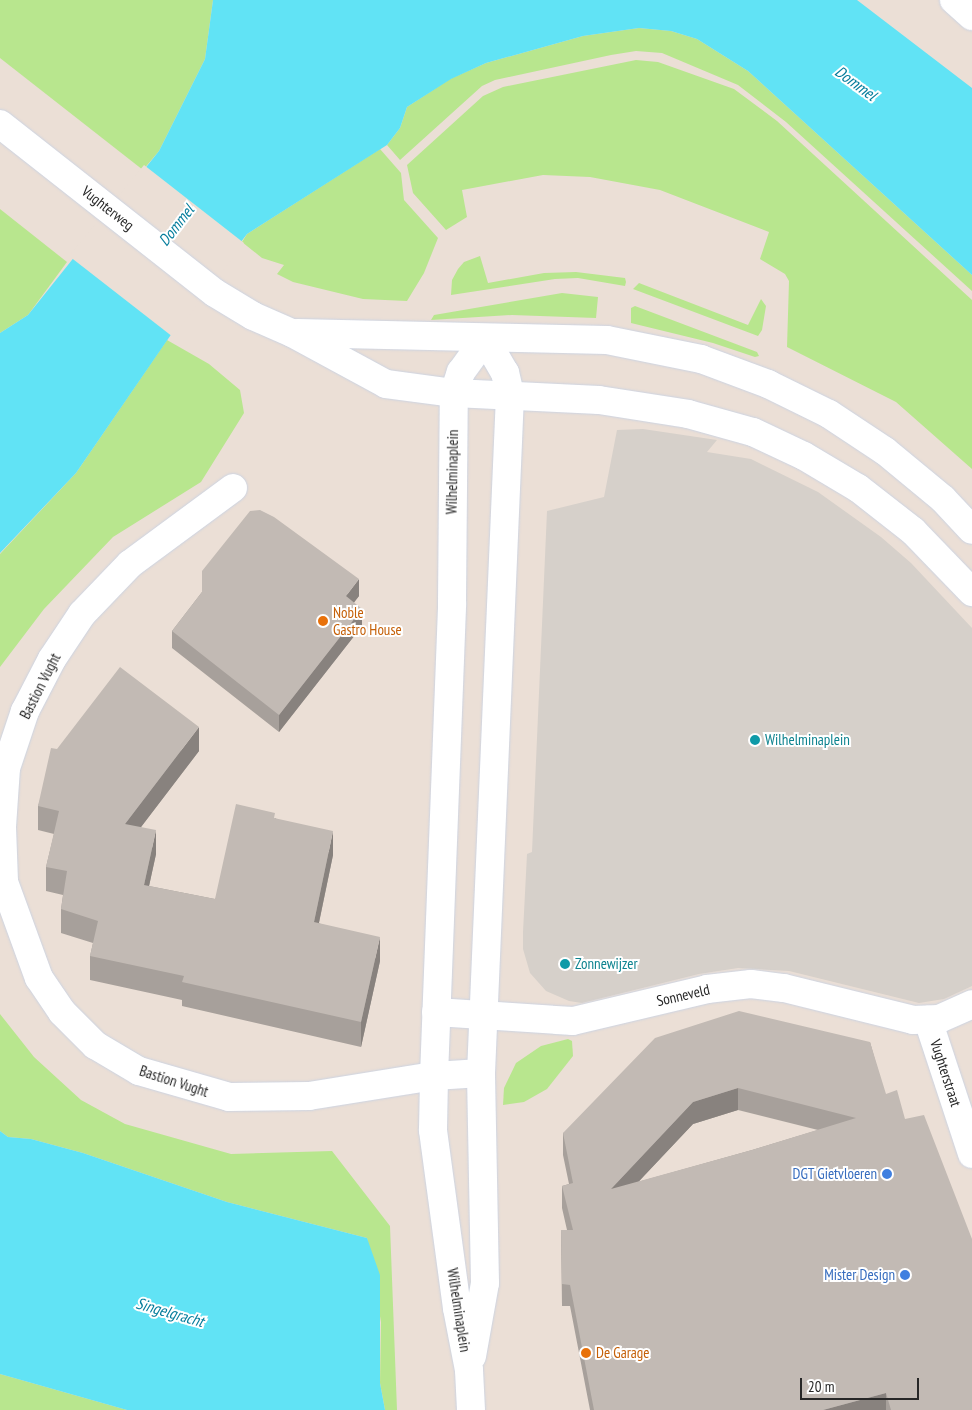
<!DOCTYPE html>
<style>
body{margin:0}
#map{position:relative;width:972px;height:1410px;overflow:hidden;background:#ebdfd6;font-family:"PT Sans Narrow",sans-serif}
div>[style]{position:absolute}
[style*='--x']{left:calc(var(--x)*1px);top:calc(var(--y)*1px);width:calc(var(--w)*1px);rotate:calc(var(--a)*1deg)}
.green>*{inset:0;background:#b8e68e}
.plaza>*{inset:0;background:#d6d0ca}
.water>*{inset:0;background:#61e3f5}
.pier>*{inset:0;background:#ebdfd6}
.roads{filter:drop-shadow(0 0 1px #ccd3e1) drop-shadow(0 0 1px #ccd3e1)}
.street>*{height:28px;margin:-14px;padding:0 14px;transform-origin:14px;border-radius:14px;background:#fff}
.secondary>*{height:28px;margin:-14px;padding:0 14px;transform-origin:14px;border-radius:14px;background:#fff}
.wall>*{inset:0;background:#a7a09b}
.shaded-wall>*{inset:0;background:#88827e}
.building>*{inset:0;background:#c2bab4}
.dots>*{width:14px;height:14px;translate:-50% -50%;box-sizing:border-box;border:2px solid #fff;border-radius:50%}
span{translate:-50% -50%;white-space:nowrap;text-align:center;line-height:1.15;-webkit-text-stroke:4px #fff;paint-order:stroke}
.street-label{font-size:15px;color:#272727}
.food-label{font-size:15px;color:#c56008}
.left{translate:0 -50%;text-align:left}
.culture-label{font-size:15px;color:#0d838f}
.shop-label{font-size:15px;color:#366cbe}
.right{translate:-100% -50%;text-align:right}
.water-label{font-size:16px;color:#057d9c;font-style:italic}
.scale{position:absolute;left:800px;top:1378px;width:119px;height:22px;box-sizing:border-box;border:2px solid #272727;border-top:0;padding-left:6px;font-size:15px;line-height:18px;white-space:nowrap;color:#272727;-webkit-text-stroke:4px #fff;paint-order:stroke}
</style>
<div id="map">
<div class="green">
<div style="clip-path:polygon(0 0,213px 0,205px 59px,159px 151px,143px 170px,0 58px)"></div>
<div style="clip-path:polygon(639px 28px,671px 31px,697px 39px,748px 71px,972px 275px,972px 291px,786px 122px,738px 85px,662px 53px,636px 51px,611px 55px,495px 80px,482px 86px,400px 160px,387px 145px,400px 128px,407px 107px,450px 79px,486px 63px,583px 36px)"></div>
<div style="clip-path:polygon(636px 60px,658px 62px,734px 89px,777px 121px,972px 300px,972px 469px,896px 402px,787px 347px,789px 281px,785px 274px,760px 259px,769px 232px,660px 190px,590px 177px,543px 175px,462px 190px,467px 217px,446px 230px,413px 193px,407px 165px,483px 96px,503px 87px)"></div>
<div style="clip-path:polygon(380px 149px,401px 173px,404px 200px,438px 238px,424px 273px,407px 301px,363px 299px,293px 282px,277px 274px,284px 265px,262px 258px,242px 242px,247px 234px)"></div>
<div style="clip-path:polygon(0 209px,67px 262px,28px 315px,0 333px)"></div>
<div style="clip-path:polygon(480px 256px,488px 283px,544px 273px,576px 272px,625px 278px,626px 282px,625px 286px,578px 278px,555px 279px,451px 295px,452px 280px,458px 269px,464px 262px)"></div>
<div style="clip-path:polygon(639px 283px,748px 325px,761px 299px,766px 306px,762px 330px,758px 336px,633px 289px)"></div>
<div style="clip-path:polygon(562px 293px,598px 297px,596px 318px,512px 315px,431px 320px,434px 315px)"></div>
<div style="clip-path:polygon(635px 306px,757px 352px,759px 356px,755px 357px,713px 343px,631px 323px,631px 308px)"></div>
<div style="clip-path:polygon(167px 340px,209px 364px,240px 390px,244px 413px,201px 482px,113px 537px,44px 609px,0 667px,0 554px,76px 473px)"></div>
<div style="clip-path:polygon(0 1014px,34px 1057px,81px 1100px,125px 1124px,231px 1154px,332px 1151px,390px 1226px,397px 1410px,385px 1410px,380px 1383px,381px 1322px,367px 1238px,227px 1202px,83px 1153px,31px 1139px,8px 1137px,0 1131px)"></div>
<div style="clip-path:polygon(568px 1039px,572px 1041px,573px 1056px,547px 1089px,524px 1102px,503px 1105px,504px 1088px,516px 1063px,541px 1046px)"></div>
<div style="clip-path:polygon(0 1374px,127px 1410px,0 1410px)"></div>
</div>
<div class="plaza">
<div style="clip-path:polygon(643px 429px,717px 440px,707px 452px,751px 459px,818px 492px,881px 537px,911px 563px,972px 628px,972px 986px,944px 999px,919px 1003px,789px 971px,738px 968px,699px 974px,582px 1003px,569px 1001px,546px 991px,530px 973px,523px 949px,523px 932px,527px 854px,532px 852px,547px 511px,604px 497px,617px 430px)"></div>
</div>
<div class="water">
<div style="clip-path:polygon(213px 0,857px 0,972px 88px,972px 275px,748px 71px,697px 39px,671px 31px,639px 28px,583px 36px,486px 63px,451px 79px,407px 107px,400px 128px,387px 145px,247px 234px,179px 323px,76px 473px,0 553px,0 333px,28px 315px,159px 151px,205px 59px)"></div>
<div style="clip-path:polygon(0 1131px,8px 1137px,31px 1139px,83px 1153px,227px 1202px,367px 1238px,380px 1275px,380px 1383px,385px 1410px,127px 1410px,0 1374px)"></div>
</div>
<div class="pier">
<div style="clip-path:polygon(144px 165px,244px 243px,173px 337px,69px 256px)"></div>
</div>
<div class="roads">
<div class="street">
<div style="--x:233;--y:488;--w:128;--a:143.6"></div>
<div style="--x:130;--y:564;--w:69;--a:133.8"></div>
<div style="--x:82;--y:614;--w:54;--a:123.7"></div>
<div style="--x:52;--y:659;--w:59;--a:117.4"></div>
<div style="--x:25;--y:711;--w:60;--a:108.4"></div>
<div style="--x:6;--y:768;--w:59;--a:93.9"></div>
<div style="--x:2;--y:827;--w:55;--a:87.9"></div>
<div style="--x:4;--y:882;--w:102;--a:70"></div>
<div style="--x:39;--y:978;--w:41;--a:55.9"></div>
<div style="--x:62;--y:1012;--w:47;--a:45"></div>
<div style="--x:95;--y:1045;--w:51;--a:30.6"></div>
<div style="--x:139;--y:1071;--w:94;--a:16.1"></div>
<div style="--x:229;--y:1097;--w:80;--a:-0.7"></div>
<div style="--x:309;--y:1096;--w:127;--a:-9.1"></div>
<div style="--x:434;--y:1076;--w:47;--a:-3.7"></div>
<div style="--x:436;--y:1012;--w:137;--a:3.8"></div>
<div style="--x:573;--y:1021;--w:138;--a:-13.4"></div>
<div style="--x:707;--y:989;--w:44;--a:-6.5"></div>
<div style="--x:751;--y:984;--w:33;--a:7"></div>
<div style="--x:784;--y:988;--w:133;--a:13.9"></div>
<div style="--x:913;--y:1020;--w:26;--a:-2"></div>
<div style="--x:939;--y:1019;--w:36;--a:-24"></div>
<div style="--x:928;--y:1020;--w:141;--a:71.8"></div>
</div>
<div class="secondary">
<div style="--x:954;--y:0;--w:24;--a:42"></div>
<div style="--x:0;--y:124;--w:273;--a:38.2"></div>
<div style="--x:215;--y:293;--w:44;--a:31.2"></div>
<div style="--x:253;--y:316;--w:43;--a:23.6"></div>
<div style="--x:292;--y:333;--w:107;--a:28.5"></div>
<div style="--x:386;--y:384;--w:69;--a:7.5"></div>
<div style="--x:454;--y:393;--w:145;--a:2.8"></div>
<div style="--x:599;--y:400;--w:90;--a:8.9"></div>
<div style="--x:688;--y:414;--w:67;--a:15.5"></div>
<div style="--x:753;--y:432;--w:56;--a:25.2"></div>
<div style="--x:804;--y:456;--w:63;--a:30.7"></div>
<div style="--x:858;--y:488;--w:70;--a:38"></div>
<div style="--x:913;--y:531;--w:85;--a:46"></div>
<div style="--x:297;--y:333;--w:310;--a:1.3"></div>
<div style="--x:607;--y:340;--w:96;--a:11.4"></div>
<div style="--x:701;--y:359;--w:72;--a:20.5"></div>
<div style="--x:768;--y:384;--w:68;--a:26.2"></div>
<div style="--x:829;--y:414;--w:67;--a:33.5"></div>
<div style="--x:885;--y:451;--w:75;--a:39.6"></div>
<div style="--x:943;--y:499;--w:42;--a:46.9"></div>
<div style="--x:472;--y:1356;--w:74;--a:-79.9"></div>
<div style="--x:485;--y:1283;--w:210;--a:-91.1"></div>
<div style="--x:481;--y:1073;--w:680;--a:-87.55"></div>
<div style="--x:510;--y:394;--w:22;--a:-103"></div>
<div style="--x:505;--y:373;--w:39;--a:-120"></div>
<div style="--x:471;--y:1410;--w:40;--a:-92.9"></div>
<div style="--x:469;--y:1370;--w:63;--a:-101"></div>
<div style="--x:457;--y:1308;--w:180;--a:-97.7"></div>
<div style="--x:433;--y:1130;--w:54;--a:-88.9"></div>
<div style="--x:434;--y:1076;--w:473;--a:-87.8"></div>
<div style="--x:452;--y:603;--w:210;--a:-89.5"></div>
<div style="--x:454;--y:393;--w:22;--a:-72"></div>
<div style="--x:461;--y:372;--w:41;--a:-54"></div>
</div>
</div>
<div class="wall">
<div style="clip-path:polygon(202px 571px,359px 596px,354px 602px,362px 626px,279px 732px,172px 648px,172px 631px,202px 592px)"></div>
<div style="clip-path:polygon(57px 749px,199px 751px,141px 827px,156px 854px,149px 886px,215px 899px,275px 818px,333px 855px,319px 923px,380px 961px,361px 1047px,182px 1006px,182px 1000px,90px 980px,90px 956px,93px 943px,61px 933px,61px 909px,63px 895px,46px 891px,46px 867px,54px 834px,38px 830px,38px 806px)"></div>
<div style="clip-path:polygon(evenodd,870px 1042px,972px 1410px,590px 1410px,570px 1306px,562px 1306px,561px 1230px,567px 1230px,562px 1208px,562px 1186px,569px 1184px,563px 1155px,563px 1133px,870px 1042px,738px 1110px,818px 1130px,752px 1150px,638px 1182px,693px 1124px,738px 1110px)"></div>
</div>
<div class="shaded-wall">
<div style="clip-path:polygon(359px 579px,359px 596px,346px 613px,346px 596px)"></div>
<div style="clip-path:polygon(362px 609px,362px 626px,279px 732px,279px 715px)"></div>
<div style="clip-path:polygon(199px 727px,199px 751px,125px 848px,125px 824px)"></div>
<div style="clip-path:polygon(156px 830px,156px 854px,144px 909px,144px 885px)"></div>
<div style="clip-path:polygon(333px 831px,333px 855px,314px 946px,314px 922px)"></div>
<div style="clip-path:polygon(380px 937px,380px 961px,361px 1047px,361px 1022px)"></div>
<div style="clip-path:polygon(738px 1088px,738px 1110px,693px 1124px,611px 1211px,611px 1189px,693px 1102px)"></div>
<div style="clip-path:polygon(886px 1393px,886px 1410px,823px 1410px)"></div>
</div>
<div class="building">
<div style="clip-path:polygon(260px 510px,274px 517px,359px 579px,346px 596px,362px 609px,279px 715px,172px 631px,202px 592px,202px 571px,250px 511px)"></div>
<div style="clip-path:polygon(120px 667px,199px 727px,125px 824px,156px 830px,144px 885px,215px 899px,236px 804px,275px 813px,274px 818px,333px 831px,314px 922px,380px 937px,361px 1022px,182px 982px,184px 976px,90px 956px,98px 921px,61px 909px,67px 871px,46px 867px,59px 811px,38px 806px,51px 748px,57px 749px)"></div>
<div style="clip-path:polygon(evenodd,739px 1011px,870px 1042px,886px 1094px,897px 1090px,905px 1119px,924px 1115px,972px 1239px,972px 1410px,891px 1410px,886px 1393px,823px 1410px,594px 1410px,570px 1285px,562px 1284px,561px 1230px,573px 1230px,562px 1186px,573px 1183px,563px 1133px,655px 1038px,739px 1011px,738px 1088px,856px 1118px,752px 1150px,611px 1189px,693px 1102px,738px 1088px)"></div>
</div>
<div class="dots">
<div style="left:323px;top:621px;background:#e8710a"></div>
<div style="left:755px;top:740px;background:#0f9aa8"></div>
<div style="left:565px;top:964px;background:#0f9aa8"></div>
<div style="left:887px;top:1174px;background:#3f7fe0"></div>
<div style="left:905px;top:1275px;background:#3f7fe0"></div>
<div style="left:586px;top:1353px;background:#e8710a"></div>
</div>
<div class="street-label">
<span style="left:108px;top:208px;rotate:38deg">Vughterweg</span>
<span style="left:452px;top:472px;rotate:-89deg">Wilhelminaplein</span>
<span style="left:40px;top:686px;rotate:-63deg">Bastion Vught</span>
<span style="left:683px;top:995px;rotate:-13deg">Sonneveld</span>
<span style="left:946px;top:1073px;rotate:72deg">Vughterstraat</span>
<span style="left:174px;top:1081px;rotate:18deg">Bastion Vught</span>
<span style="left:459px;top:1310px;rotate:81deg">Wilhelminaplein</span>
</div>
<div class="food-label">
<span class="left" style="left:333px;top:621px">Noble<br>Gastro House</span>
<span class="left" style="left:596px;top:1353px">De Garage</span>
</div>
<div class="culture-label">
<span class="left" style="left:765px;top:740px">Wilhelminaplein</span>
<span class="left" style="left:575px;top:964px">Zonnewijzer</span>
</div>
<div class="shop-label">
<span class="right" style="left:877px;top:1174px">DGT Gietvloeren</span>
<span class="right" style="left:895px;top:1275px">Mister Design</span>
</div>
<div class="water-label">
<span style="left:856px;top:83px;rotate:36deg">Dommel</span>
<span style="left:176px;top:225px;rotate:-52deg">Dommel</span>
<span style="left:170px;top:1312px;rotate:16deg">Singelgracht</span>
</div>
<div class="scale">20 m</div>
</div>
